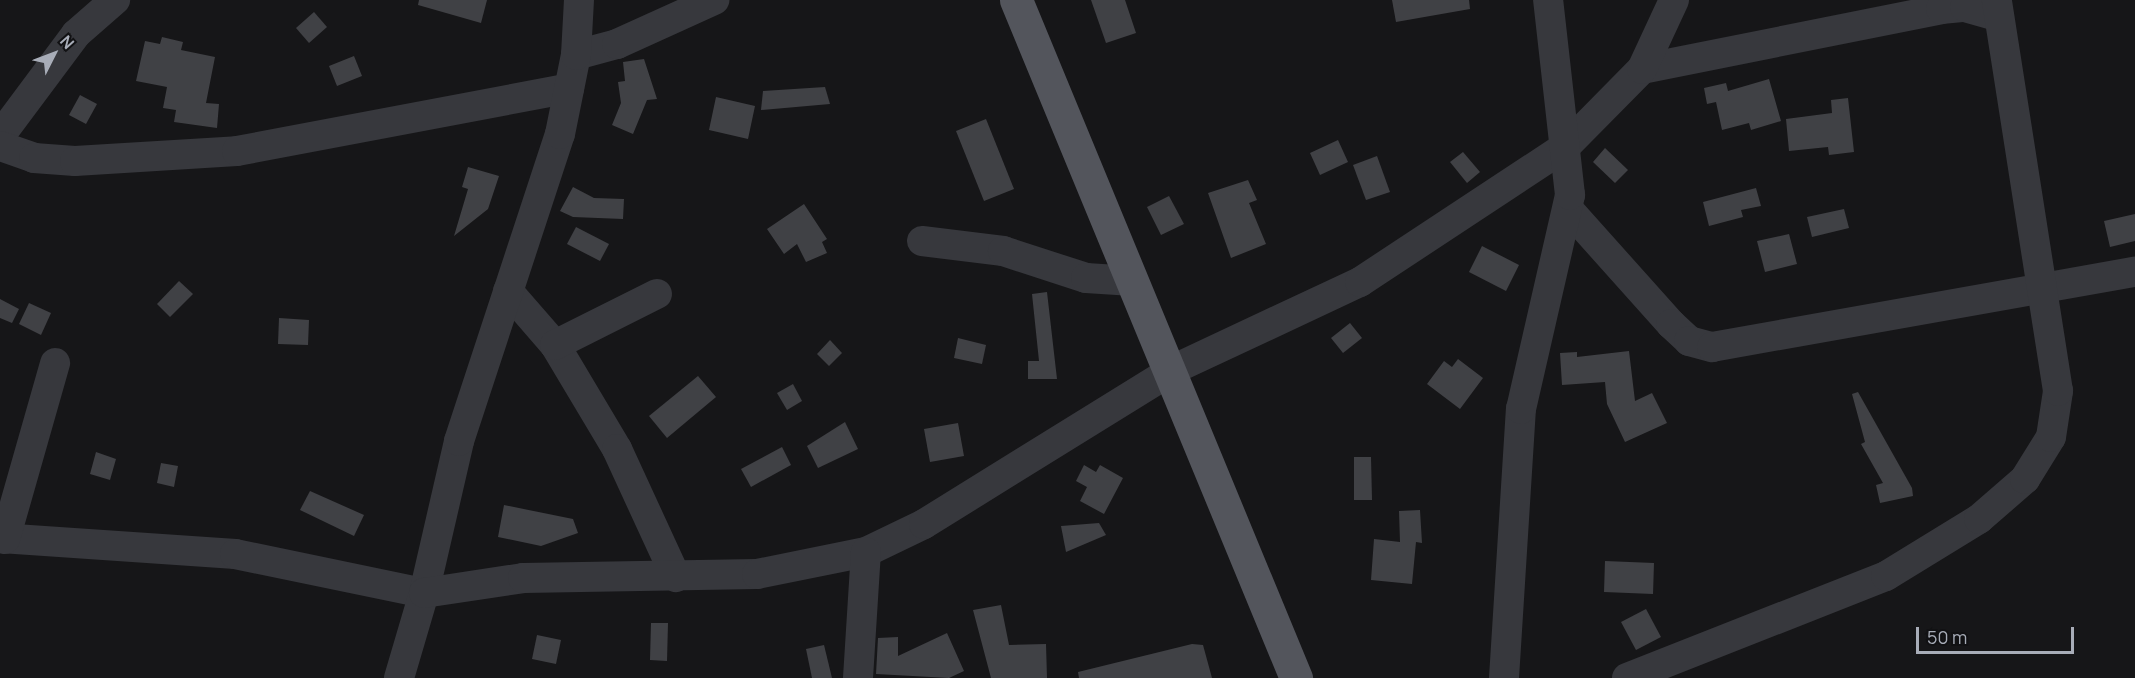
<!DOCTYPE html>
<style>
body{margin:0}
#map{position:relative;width:2135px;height:678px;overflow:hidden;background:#161618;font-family:Manrope,sans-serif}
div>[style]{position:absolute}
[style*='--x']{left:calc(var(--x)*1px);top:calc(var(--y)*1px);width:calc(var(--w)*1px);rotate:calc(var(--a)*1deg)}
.building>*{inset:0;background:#404145}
.minor>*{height:30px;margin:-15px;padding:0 15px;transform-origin:15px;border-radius:15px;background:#37383d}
.major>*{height:33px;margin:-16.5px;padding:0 16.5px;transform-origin:16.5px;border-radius:16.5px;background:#53555c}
span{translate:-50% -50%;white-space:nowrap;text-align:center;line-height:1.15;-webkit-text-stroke:4.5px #111113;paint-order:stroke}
.north{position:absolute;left:24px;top:24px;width:60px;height:60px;-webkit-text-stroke:4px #111113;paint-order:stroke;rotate:48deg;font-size:16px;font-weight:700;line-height:24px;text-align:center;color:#a8adb8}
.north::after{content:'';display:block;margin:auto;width:21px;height:27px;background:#a8adb8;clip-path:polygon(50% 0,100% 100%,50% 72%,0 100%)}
.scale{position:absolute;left:1916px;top:627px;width:158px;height:27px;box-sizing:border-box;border:3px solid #a8adb8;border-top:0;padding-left:8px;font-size:18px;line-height:21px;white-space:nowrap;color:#a8adb8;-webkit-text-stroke:4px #111113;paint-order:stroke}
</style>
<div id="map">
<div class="building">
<div style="clip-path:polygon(419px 0,487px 0,481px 23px,418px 5px)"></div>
<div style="clip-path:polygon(1091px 0,1125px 0,1136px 33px,1106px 43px)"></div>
<div style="clip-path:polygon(1392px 0,1469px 0,1470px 9px,1396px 22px)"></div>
<div style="clip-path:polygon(314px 12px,327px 27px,309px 43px,296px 28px)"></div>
<div style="clip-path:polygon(162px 37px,183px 42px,181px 50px,215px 57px,206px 103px,219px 104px,217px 128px,174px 122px,176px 110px,163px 108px,167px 87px,136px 81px,145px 41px,160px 44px)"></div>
<div style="clip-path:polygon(354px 56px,362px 76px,337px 86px,329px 66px)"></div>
<div style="clip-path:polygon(644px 59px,657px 99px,647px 100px,633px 134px,612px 125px,621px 103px,618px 82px,625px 81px,623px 62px)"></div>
<div style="clip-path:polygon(1769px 79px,1781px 121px,1751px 130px,1749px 123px,1722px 130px,1716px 102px,1707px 104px,1704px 88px,1726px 83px,1728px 91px)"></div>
<div style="clip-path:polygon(825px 87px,830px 104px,761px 110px,763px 91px)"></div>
<div style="clip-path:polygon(80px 95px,97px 104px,86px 124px,69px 115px)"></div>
<div style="clip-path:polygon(716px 97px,755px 106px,748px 139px,709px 130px)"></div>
<div style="clip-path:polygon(1848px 98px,1854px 152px,1829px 155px,1828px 147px,1789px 151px,1786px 119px,1832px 113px,1831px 100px)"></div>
<div style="clip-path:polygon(986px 119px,1014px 189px,984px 201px,956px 131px)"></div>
<div style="clip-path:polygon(1338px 140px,1348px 162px,1320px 175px,1310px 153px)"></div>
<div style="clip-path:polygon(1605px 148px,1628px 170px,1615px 183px,1593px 162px)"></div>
<div style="clip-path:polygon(1463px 152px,1480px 172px,1467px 183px,1450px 162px)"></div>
<div style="clip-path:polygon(1377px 156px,1390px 192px,1366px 200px,1353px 165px)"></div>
<div style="clip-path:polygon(468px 167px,499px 176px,488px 209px,454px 236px,468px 189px,462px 187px)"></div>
<div style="clip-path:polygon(1248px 180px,1257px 200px,1249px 203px,1266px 244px,1231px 258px,1208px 193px)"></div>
<div style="clip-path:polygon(573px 187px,594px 198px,624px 199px,623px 219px,573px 217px,560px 211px)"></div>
<div style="clip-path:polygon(1756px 188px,1761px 206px,1741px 210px,1743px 217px,1709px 226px,1703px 202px)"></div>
<div style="clip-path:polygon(1169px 196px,1184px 224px,1161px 235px,1147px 207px)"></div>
<div style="clip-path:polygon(804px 204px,827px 239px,822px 242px,827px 253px,806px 262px,797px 244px,784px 254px,767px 229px)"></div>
<div style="clip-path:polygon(1844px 209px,1849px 228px,1812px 237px,1807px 217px)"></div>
<div style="clip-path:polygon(2135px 214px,2135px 241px,2110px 247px,2104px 221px)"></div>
<div style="clip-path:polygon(576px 227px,609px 244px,600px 261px,567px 244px)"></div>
<div style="clip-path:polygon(1789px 234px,1797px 264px,1765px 272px,1757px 241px)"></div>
<div style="clip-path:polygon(1482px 246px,1519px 265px,1506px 291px,1469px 272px)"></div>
<div style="clip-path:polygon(179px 281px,193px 294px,170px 317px,157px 304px)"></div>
<div style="clip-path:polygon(1047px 292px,1057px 379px,1028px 379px,1028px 361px,1039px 361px,1032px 294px)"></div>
<div style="clip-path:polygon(0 299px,19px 309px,12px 323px,0 318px)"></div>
<div style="clip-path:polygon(29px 303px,51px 313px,41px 335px,19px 324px)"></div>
<div style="clip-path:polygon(279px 318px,309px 320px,308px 345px,278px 344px)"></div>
<div style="clip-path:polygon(1350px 323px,1362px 338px,1343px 353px,1331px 338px)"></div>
<div style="clip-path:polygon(958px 338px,986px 345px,982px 364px,954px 358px)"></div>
<div style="clip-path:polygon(830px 340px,842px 353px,829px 366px,817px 354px)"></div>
<div style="clip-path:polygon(1629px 351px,1635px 401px,1652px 393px,1667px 423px,1625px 442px,1607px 404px,1605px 382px,1562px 385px,1560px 353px,1577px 352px,1577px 357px)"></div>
<div style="clip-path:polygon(1458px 359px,1483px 378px,1460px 409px,1427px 384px,1444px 361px,1452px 367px)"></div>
<div style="clip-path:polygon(698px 376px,716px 397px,667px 438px,649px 416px)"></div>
<div style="clip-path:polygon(793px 384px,802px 401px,787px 410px,777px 393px)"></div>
<div style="clip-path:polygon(1858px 392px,1912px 488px,1913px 496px,1880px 503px,1876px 485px,1883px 483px,1861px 444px,1865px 442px,1852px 394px)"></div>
<div style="clip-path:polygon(845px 422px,858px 449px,818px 468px,807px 446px)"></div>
<div style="clip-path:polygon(958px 423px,964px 456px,930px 462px,924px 429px)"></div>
<div style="clip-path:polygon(782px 447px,791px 465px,751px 487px,741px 469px)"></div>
<div style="clip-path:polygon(96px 452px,116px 459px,110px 480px,90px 474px)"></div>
<div style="clip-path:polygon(1354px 457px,1371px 457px,1372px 500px,1354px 500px)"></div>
<div style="clip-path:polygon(161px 463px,178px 466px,174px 487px,157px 483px)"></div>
<div style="clip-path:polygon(1084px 465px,1096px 472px,1100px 465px,1123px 478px,1104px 514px,1080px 501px,1087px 487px,1076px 481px)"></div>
<div style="clip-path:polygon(310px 491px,364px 515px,354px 536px,300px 510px)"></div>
<div style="clip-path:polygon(504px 505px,573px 519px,578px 533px,541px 546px,498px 537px)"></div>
<div style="clip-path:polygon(1420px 510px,1422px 543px,1416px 542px,1412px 584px,1371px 580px,1374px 539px,1400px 542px,1399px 511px)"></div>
<div style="clip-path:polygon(1099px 523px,1106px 535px,1066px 552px,1061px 526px)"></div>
<div style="clip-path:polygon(1605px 561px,1654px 563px,1653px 594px,1604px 592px)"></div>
<div style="clip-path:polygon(1001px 605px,1009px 645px,1046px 644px,1047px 678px,991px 678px,973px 610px)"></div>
<div style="clip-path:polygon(1646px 609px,1661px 637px,1636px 650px,1621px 622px)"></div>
<div style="clip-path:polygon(651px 623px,668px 623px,667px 661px,650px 660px)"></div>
<div style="clip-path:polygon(947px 633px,964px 671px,949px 678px,876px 674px,878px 638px,898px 637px,898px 656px)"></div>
<div style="clip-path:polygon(537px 635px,561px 640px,556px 664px,532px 659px)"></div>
<div style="clip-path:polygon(1192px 644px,1203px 645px,1212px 678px,1079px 678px,1078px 672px)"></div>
<div style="clip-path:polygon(824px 645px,832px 678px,812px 678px,806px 649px)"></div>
</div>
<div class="minor">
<div style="--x:576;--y:55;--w:42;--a:-15"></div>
<div style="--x:617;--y:44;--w:107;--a:-24.4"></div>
<div style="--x:1642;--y:69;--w:305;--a:-11.3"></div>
<div style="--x:1941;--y:9;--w:24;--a:-5"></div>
<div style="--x:1965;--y:7;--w:35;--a:16"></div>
<div style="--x:0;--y:136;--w:127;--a:-53.3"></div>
<div style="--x:76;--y:34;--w:52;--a:-41.1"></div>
<div style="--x:0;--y:146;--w:36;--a:19"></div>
<div style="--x:34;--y:158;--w:41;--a:4.2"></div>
<div style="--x:75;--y:161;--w:162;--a:-3.5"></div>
<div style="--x:237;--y:151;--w:338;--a:-10.7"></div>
<div style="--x:1569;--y:210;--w:153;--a:48.2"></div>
<div style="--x:1671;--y:324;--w:25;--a:43"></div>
<div style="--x:1689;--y:341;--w:24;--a:15"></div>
<div style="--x:1712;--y:347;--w:430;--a:-10.1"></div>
<div style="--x:922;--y:241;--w:82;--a:7"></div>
<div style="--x:1003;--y:251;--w:87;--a:18"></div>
<div style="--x:1086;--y:278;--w:47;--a:3.7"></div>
<div style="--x:508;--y:291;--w:72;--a:49"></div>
<div style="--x:555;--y:345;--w:121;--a:59.2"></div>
<div style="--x:617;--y:449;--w:141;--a:65.3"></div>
<div style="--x:555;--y:345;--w:114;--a:-26.6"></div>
<div style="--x:0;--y:538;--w:236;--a:3.9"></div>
<div style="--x:235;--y:554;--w:193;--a:11.7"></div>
<div style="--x:424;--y:593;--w:156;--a:-77"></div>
<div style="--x:459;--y:441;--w:323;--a:-71.8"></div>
<div style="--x:560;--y:134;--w:81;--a:-78.6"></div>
<div style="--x:576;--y:55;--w:55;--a:-86.9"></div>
<div style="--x:5;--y:539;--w:183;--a:-74.1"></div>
<div style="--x:399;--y:678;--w:89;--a:-73.6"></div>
<div style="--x:424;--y:593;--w:100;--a:-8.6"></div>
<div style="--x:523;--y:578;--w:234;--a:-1"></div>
<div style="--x:757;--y:574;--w:111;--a:-11.4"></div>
<div style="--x:866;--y:552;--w:64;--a:-25.8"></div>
<div style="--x:924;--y:524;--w:292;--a:-31.8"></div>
<div style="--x:1172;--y:370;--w:208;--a:-25.1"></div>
<div style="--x:1360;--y:282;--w:247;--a:-33.4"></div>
<div style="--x:1566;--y:146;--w:108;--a:-45.4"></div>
<div style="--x:1642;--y:69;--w:76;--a:-65.1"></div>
<div style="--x:858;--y:678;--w:126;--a:-86.4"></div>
<div style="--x:1504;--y:678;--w:270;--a:-86.4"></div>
<div style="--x:1521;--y:409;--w:220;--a:-77.1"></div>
<div style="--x:1570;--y:195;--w:196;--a:-96.4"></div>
<div style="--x:1627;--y:678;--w:278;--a:-21.5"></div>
<div style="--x:1886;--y:576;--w:109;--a:-31.5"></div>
<div style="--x:1979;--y:519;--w:61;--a:-41"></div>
<div style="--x:2025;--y:479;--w:49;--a:-58.2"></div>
<div style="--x:2051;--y:437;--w:47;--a:-81.3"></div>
<div style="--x:2058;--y:391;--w:396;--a:-98.9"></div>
</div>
<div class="major">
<div style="--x:1016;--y:0;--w:734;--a:67.56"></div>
</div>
<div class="north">N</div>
<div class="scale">50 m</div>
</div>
